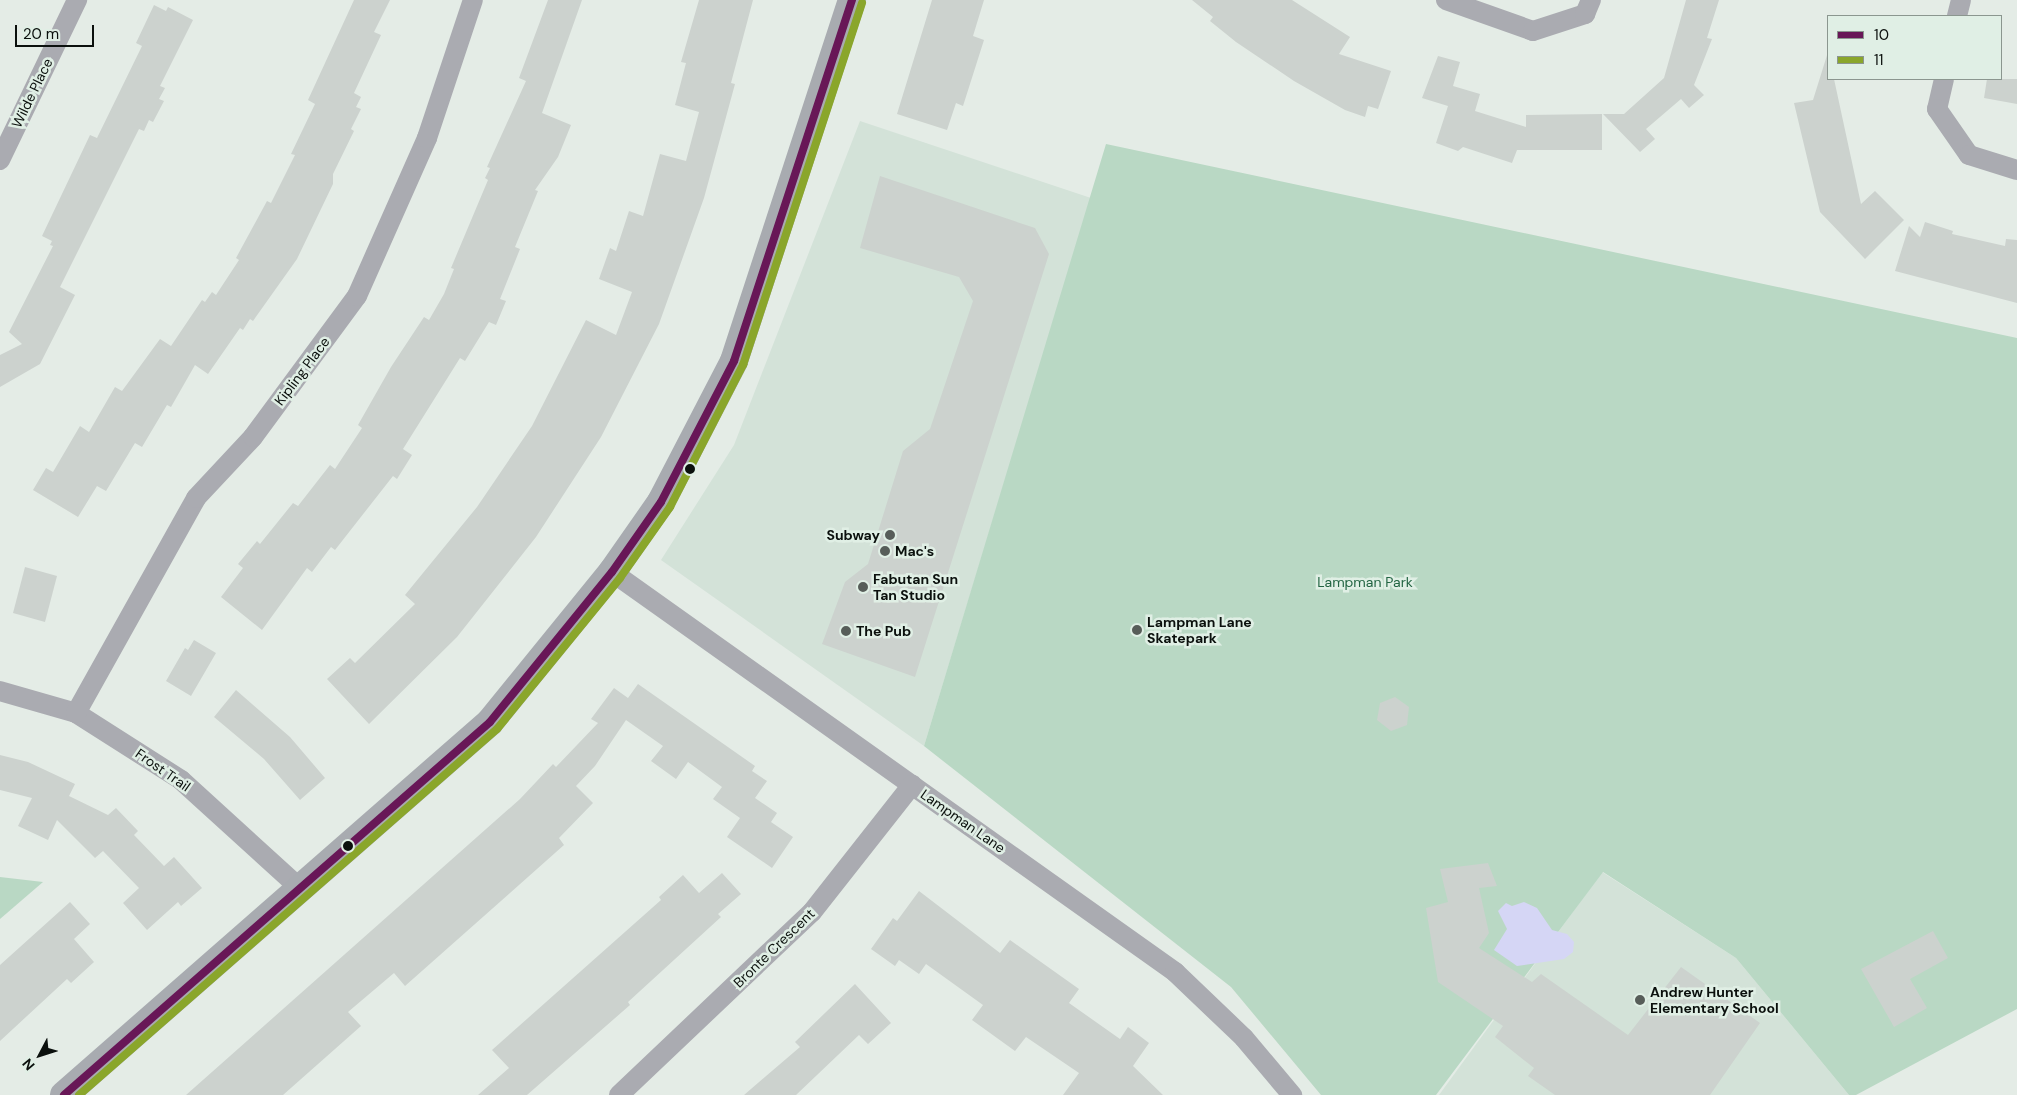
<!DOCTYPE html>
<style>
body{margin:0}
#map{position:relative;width:2017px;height:1095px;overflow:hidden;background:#e4ece6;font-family:"DM Sans",sans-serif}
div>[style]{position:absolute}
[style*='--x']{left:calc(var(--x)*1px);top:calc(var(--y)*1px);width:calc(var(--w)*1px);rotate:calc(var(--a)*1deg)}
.built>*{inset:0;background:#d3e2d8}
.green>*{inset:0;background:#b9d8c4}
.water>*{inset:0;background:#d5d6f5}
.building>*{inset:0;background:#ccd2ce}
.street>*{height:20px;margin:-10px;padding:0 10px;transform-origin:10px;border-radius:10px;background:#aaabb1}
.secondary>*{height:28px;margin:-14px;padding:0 14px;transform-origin:14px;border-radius:14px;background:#a8abb0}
.bus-1>*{height:8px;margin:-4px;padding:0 4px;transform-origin:4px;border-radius:4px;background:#681757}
.bus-2>*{height:8px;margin:-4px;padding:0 4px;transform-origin:4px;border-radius:4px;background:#8aa62b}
.dots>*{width:14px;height:14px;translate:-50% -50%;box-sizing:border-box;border:2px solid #e0efe5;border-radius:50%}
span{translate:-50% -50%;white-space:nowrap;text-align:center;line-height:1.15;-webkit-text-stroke:5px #e0efe5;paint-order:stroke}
.street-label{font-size:14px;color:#0b100d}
.poi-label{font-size:14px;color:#0b100d;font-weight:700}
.right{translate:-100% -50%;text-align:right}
.left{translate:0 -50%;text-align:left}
.park-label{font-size:14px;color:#236543}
.legend{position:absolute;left:1827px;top:15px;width:175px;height:65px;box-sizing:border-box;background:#e0efe5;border:1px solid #8b968f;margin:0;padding:6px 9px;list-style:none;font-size:15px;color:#0b100d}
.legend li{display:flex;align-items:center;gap:10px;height:25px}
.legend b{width:25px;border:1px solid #8b968f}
.north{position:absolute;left:15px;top:1030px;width:50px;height:50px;-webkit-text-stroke:4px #e0efe5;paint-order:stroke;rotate:230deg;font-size:14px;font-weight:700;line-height:20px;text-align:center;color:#0b100d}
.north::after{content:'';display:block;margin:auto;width:18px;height:22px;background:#0b100d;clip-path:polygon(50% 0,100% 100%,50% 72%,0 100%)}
.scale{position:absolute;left:15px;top:25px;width:79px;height:22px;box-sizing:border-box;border:2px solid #0b100d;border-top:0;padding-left:6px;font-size:15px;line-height:18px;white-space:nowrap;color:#0b100d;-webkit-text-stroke:4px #e0efe5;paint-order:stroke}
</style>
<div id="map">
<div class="built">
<div style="clip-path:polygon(860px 121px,1091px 198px,924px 746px,661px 560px,734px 445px)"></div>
<div style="clip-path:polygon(1602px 872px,1736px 958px,1849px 1095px,1439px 1095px)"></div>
</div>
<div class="green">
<div style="clip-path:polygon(1106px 144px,2017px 338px,2017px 1009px,1856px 1095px,1849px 1095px,1736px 958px,1603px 872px,1436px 1095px,1321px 1095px,1231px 987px,924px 746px)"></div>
<div style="clip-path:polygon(0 877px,43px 882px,0 919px)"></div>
</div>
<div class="water">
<div style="clip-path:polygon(1524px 902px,1537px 908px,1552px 930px,1567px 934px,1574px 942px,1573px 952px,1564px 959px,1517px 966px,1494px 950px,1507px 929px,1498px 911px,1506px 903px,1512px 906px)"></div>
</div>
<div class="building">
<div style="clip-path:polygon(354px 0,390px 0,374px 32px,381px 35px,354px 93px,361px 97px,356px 107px,361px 109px,351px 129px,354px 131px,333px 174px,333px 184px,297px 259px,253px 321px,250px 319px,243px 330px,240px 328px,208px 374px,195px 365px,171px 407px,167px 405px,142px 447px,135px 443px,106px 491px,97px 486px,78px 517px,33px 490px,46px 468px,53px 472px,80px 426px,89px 432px,115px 387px,122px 391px,160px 339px,171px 346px,202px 300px,205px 302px,212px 292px,216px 295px,239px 260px,236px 258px,267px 201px,271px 203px,295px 155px,291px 154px,315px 104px,308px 100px)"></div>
<div style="clip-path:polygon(548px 0,582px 0,542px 113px,571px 125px,558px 157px,535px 190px,538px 191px,515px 247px,520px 249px,500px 299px,506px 301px,496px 325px,489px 322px,465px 361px,460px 358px,403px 449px,412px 455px,397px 479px,393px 476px,335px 550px,331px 547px,312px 572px,307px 568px,262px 630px,221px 597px,243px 568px,238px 564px,257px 541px,260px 544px,293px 503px,298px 506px,330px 465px,335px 469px,362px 428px,358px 425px,391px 367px,424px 317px,429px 320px,444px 294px,454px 269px,451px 268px,488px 180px,485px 178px,490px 168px,487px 167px,526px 81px,519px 78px)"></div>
<div style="clip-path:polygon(699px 0,753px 0,731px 83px,735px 84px,704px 198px,659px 324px,601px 437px,536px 537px,457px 637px,369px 724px,327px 679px,350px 658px,355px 663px,415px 604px,405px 595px,477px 507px,532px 426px,586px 320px,616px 335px,632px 292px,599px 279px,610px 248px,616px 251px,629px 211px,643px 216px,660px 154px,686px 161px,699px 112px,675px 105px,686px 63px,681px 62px)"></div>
<div style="clip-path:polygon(932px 0,984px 0,973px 36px,984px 40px,963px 106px,956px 103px,947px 130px,897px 114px)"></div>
<div style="clip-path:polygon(1192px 0,1292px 0,1350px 37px,1339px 54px,1391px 71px,1378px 109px,1368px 106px,1365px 117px,1345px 110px,1294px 81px,1236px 42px,1210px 21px,1213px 17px)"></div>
<div style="clip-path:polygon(1686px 0,1719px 0,1707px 38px,1712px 39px,1694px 85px,1704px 95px,1689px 108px,1681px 99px,1646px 129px,1655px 139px,1640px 152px,1603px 114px,1624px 114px,1664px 78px)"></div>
<div style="clip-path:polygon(154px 5px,166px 11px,168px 7px,193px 20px,160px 86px,165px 88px,159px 99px,164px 101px,153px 122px,149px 120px,144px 131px,139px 129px,60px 287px,75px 295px,40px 364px,0 387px,0 355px,22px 344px,9px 332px,53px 246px,50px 245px,52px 241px,42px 236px,90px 135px,97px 138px,142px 46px,136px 43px)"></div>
<div style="clip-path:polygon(1828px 52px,1828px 79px,1834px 79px,1861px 204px,1875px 191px,1904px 220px,1865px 259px,1820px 212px,1794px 103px,1813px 100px)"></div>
<div style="clip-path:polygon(1438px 56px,1460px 62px,1453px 86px,1480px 94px,1475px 111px,1526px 127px,1526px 115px,1602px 114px,1602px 150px,1517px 150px,1512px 163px,1463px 147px,1458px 151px,1436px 143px,1448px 106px,1422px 98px)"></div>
<div style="clip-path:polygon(1987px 79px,2017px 79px,2017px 104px,1984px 98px)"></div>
<div style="clip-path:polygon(880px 176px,1035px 228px,1049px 254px,915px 677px,822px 644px,845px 582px,868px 564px,903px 451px,930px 429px,973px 301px,959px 277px,860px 248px)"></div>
<div style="clip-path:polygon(1925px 222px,1953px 231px,1952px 234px,2005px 246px,2006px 239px,2017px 240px,2017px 303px,1895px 271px,1909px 226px,1920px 237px)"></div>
<div style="clip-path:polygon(25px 567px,57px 576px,45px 622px,13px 613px)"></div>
<div style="clip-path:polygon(194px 640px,216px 653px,191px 696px,166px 681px,185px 648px,188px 650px)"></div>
<div style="clip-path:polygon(638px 684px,755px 766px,752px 771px,767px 781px,755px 798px,777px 813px,771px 822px,793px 837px,772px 868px,727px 837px,740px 818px,713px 799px,722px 787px,688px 762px,676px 779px,651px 761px,663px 746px,626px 720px,595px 766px,576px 786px,593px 803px,559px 838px,564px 845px,405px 986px,394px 973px,348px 1012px,361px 1026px,283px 1095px,186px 1095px,520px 799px,553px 764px,556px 767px,598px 723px,591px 719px,614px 688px,628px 698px)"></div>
<div style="clip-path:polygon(236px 690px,290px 737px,325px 778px,300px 800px,264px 759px,214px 717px)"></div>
<div style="clip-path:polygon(1395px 697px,1409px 707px,1407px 725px,1391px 731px,1377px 720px,1380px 703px)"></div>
<div style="clip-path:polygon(0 755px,28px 762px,75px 784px,69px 796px,108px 815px,116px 808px,138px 831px,134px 835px,164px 866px,174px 857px,202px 888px,181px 906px,178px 902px,147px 930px,123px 903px,139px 888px,103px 851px,95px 858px,57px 820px,48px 840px,18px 826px,32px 798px,0 790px)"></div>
<div style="clip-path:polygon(1488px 863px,1497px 886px,1479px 888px,1489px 933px,1479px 948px,1532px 982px,1541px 974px,1628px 1035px,1681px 967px,1760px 1023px,1710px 1095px,1555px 1095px,1528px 1076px,1534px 1068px,1495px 1037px,1503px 1026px,1438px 982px,1426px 908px,1448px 902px,1440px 869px)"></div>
<div style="clip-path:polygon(722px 873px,741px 894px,718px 914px,721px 917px,628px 1002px,630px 1005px,527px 1095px,478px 1095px,509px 1068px,492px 1050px,661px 900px,659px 897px,683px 875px,699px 893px)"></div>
<div style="clip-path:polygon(919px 891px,1000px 953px,1010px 940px,1079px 989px,1069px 1003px,1120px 1039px,1128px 1027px,1149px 1043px,1133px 1066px,1163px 1095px,1063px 1095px,1079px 1073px,1026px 1037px,1015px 1051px,972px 1020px,983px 1005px,926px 964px,919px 974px,899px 960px,895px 966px,871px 949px,893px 918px,897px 921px)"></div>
<div style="clip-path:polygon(70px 902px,90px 924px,74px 939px,94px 962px,71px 983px,67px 979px,0 1041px,0 965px)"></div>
<div style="clip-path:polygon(1933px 931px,1948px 958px,1910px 979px,1927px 1008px,1894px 1027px,1861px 969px)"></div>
<div style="clip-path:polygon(855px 984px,891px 1023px,868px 1044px,859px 1035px,796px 1095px,744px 1095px,800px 1047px,795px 1042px)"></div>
</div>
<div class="street">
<div style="--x:1446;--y:0;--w:92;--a:19.6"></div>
<div style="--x:1533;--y:31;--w:55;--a:-18.1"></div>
<div style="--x:1585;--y:14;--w:15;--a:-67"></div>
<div style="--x:1957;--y:16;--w:16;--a:-76"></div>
<div style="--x:1944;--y:79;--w:31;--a:103"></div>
<div style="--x:1937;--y:109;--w:56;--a:55.2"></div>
<div style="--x:1969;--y:155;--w:50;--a:17.4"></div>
<div style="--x:0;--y:160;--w:178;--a:-64.3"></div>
<div style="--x:612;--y:572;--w:691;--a:35.39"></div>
<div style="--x:1175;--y:972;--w:95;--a:43.7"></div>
<div style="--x:1244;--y:1038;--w:75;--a:49.9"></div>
<div style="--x:0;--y:691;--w:79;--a:16.1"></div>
<div style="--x:76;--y:713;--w:125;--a:32.5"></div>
<div style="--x:181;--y:780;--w:164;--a:42.3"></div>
<div style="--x:76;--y:713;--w:246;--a:-60.8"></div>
<div style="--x:196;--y:498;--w:83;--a:-46.9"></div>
<div style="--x:253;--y:437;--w:175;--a:-53.6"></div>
<div style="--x:357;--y:296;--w:173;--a:-66.1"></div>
<div style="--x:427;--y:138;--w:145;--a:-71.6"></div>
<div style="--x:619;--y:1095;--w:266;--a:-43.5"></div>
<div style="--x:812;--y:912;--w:162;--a:-51.8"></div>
</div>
<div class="secondary">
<div style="--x:64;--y:1095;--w:566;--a:-41.2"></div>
<div style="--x:490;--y:722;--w:193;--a:-50.9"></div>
<div style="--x:612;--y:572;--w:85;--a:-55"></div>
<div style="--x:661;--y:502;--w:159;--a:-62.6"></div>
<div style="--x:734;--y:361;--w:380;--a:-71.9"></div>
</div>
<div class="bus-1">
<div style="--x:64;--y:1095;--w:566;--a:-41.2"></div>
<div style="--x:490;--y:722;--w:193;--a:-50.9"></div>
<div style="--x:612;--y:572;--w:85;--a:-55"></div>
<div style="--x:661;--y:502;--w:159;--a:-62.6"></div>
<div style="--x:734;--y:361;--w:380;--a:-71.9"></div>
</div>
<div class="bus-2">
<div style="--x:79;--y:1095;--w:556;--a:-41.21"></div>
<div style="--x:497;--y:729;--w:195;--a:-50.8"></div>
<div style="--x:620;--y:578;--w:87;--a:-54.8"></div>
<div style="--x:670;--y:507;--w:160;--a:-62.8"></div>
<div style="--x:743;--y:365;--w:381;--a:-71.8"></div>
</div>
<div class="dots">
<div style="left:690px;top:469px;background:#0b100d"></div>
<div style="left:890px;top:535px;background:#575d59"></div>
<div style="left:885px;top:551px;background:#575d59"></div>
<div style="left:863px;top:587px;background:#575d59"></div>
<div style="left:1137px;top:630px;background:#575d59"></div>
<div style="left:846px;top:631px;background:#575d59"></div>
<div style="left:348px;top:846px;background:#0b100d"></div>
<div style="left:1640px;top:1000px;background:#575d59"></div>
</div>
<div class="street-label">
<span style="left:32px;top:93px;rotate:-64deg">Wilde Place</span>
<span style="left:302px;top:371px;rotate:-53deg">Kipling Place</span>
<span style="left:163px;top:770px;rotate:35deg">Frost Trail</span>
<span style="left:963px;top:821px;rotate:35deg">Lampman Lane</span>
<span style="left:774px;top:948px;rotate:-44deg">Bronte Crescent</span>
</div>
<div class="poi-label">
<span class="right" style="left:880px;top:535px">Subway</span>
<span class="left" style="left:895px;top:551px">Mac's</span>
<span class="left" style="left:873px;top:587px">Fabutan Sun<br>Tan Studio</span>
<span class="left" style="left:1147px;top:630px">Lampman Lane<br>Skatepark</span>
<span class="left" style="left:856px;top:631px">The Pub</span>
<span class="left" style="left:1650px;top:1000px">Andrew Hunter<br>Elementary School</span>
</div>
<div class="park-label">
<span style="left:1365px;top:582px">Lampman Park</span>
</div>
<ul class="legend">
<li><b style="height:6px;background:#681757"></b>10</li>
<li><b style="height:6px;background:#8aa62b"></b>11</li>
</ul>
<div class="north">N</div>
<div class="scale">20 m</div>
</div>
